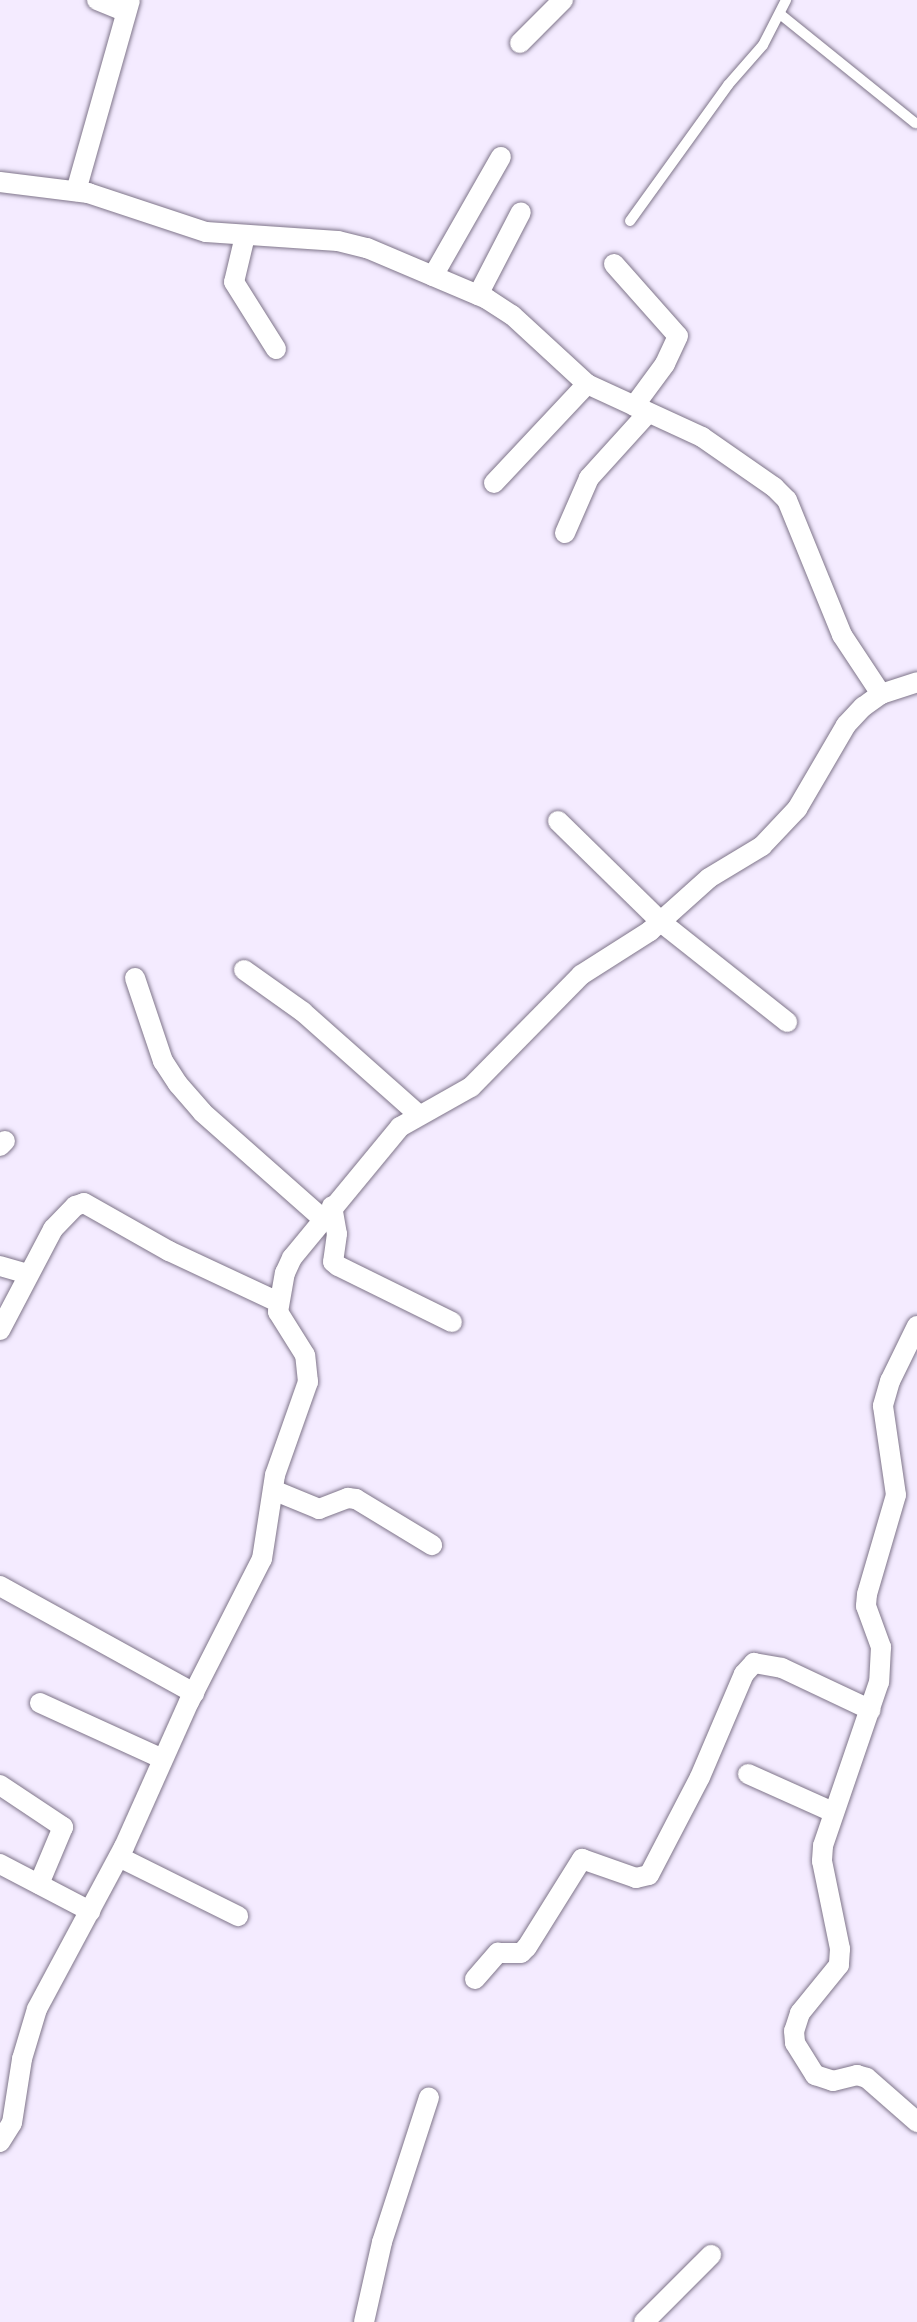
<!DOCTYPE html>
<style>
body{margin:0}
#map{position:relative;width:917px;height:2322px;overflow:hidden;background:#f4ebff;font-family:"Work Sans",sans-serif}
div>[style]{position:absolute}
[style*='--x']{left:calc(var(--x)*1px);top:calc(var(--y)*1px);width:calc(var(--w)*1px);rotate:calc(var(--a)*1deg)}
.roads{filter:drop-shadow(0 0 2px #7f758a) drop-shadow(0 0 2px #7f758a)}
.lane>*{height:10px;margin:-5px;padding:0 5px;transform-origin:5px;border-radius:5px;background:#fff}
.street>*{height:20px;margin:-10px;padding:0 10px;transform-origin:10px;border-radius:10px;background:#fff}
span{translate:-50% -50%;white-space:nowrap;text-align:center;line-height:1.15;-webkit-text-stroke:8px #fff;paint-order:stroke}
</style>
<div id="map">
<div class="roads">
<div class="lane">
<div style="--x:780;--y:14;--w:174;--a:38.9"></div>
<div style="--x:630;--y:221;--w:168;--a:-54.2"></div>
<div style="--x:728;--y:85;--w:53;--a:-48.8"></div>
<div style="--x:763;--y:45;--w:51;--a:-62.9"></div>
</div>
<div class="street">
<div style="--x:97;--y:0;--w:31;--a:22"></div>
<div style="--x:520;--y:43;--w:61;--a:-45"></div>
<div style="--x:0;--y:182;--w:89;--a:7.1"></div>
<div style="--x:88;--y:193;--w:124;--a:18.3"></div>
<div style="--x:206;--y:232;--w:132;--a:3.9"></div>
<div style="--x:338;--y:241;--w:30;--a:14"></div>
<div style="--x:367;--y:248;--w:130;--a:23"></div>
<div style="--x:487;--y:299;--w:30;--a:33"></div>
<div style="--x:512;--y:315;--w:102;--a:42.6"></div>
<div style="--x:587;--y:384;--w:127;--a:24.7"></div>
<div style="--x:702;--y:437;--w:88;--a:34.8"></div>
<div style="--x:774;--y:487;--w:18;--a:45"></div>
<div style="--x:787;--y:500;--w:146;--a:67.8"></div>
<div style="--x:842;--y:635;--w:71;--a:56.5"></div>
<div style="--x:76;--y:191;--w:198;--a:-74.2"></div>
<div style="--x:245;--y:236;--w:47;--a:103.4"></div>
<div style="--x:234;--y:282;--w:79;--a:57.9"></div>
<div style="--x:614;--y:264;--w:96;--a:48.4"></div>
<div style="--x:678;--y:336;--w:31;--a:115"></div>
<div style="--x:665;--y:364;--w:52;--a:126.4"></div>
<div style="--x:433;--y:276;--w:137;--a:-60.3"></div>
<div style="--x:478;--y:295;--w:93;--a:-62.6"></div>
<div style="--x:494;--y:483;--w:136;--a:-46.8"></div>
<div style="--x:565;--y:533;--w:60;--a:-66.4"></div>
<div style="--x:589;--y:478;--w:88;--a:-47.8"></div>
<div style="--x:558;--y:821;--w:144;--a:44.4"></div>
<div style="--x:661;--y:922;--w:161;--a:38.4"></div>
<div style="--x:244;--y:970;--w:72;--a:35.4"></div>
<div style="--x:303;--y:1012;--w:154;--a:41.6"></div>
<div style="--x:135;--y:978;--w:88;--a:71.4"></div>
<div style="--x:163;--y:1061;--w:27;--a:57"></div>
<div style="--x:178;--y:1084;--w:37;--a:49"></div>
<div style="--x:202;--y:1112;--w:160;--a:41.5"></div>
<div style="--x:0;--y:1146;--w:7;--a:-45"></div>
<div style="--x:332;--y:1206;--w:28;--a:80"></div>
<div style="--x:337;--y:1234;--w:28;--a:98"></div>
<div style="--x:333;--y:1262;--w:6;--a:39"></div>
<div style="--x:338;--y:1266;--w:127;--a:26.2"></div>
<div style="--x:0;--y:1266;--w:29;--a:16"></div>
<div style="--x:917;--y:1326;--w:61;--a:116.1"></div>
<div style="--x:890;--y:1381;--w:26;--a:106"></div>
<div style="--x:883;--y:1406;--w:90;--a:81.7"></div>
<div style="--x:896;--y:1495;--w:103;--a:106.3"></div>
<div style="--x:867;--y:1594;--w:12;--a:95"></div>
<div style="--x:866;--y:1606;--w:44;--a:69.9"></div>
<div style="--x:881;--y:1647;--w:35;--a:93"></div>
<div style="--x:879;--y:1682;--w:173;--a:108.9"></div>
<div style="--x:823;--y:1846;--w:15;--a:94"></div>
<div style="--x:822;--y:1861;--w:90;--a:78.4"></div>
<div style="--x:840;--y:1949;--w:16;--a:94"></div>
<div style="--x:839;--y:1965;--w:62;--a:129.1"></div>
<div style="--x:800;--y:2013;--w:19;--a:108"></div>
<div style="--x:794;--y:2031;--w:12;--a:85"></div>
<div style="--x:795;--y:2043;--w:38;--a:58"></div>
<div style="--x:815;--y:2075;--w:19;--a:18"></div>
<div style="--x:833;--y:2081;--w:25;--a:-14"></div>
<div style="--x:857;--y:2075;--w:10;--a:17"></div>
<div style="--x:867;--y:2078;--w:67;--a:41.3"></div>
<div style="--x:0;--y:1330;--w:114;--a:-62.3"></div>
<div style="--x:53;--y:1229;--w:32;--a:-46"></div>
<div style="--x:75;--y:1206;--w:9;--a:-18"></div>
<div style="--x:84;--y:1203;--w:98;--a:29.5"></div>
<div style="--x:169;--y:1251;--w:120;--a:25.1"></div>
<div style="--x:273;--y:1490;--w:50;--a:22.4"></div>
<div style="--x:319;--y:1509;--w:31;--a:-21"></div>
<div style="--x:348;--y:1498;--w:8;--a:7"></div>
<div style="--x:356;--y:1499;--w:89;--a:31.2"></div>
<div style="--x:0;--y:1586;--w:222;--a:28.9"></div>
<div style="--x:40;--y:1703;--w:135;--a:24.5"></div>
<div style="--x:748;--y:1774;--w:93;--a:24.1"></div>
<div style="--x:0;--y:1785;--w:76;--a:33.7"></div>
<div style="--x:63;--y:1827;--w:62;--a:112.8"></div>
<div style="--x:119;--y:1857;--w:133;--a:26.4"></div>
<div style="--x:0;--y:1864;--w:102;--a:27.6"></div>
<div style="--x:475;--y:1979;--w:35;--a:-49"></div>
<div style="--x:498;--y:1953;--w:23;--a:0"></div>
<div style="--x:521;--y:1953;--w:8;--a:-45"></div>
<div style="--x:527;--y:1947;--w:104;--a:-58"></div>
<div style="--x:582;--y:1859;--w:57;--a:19.4"></div>
<div style="--x:636;--y:1878;--w:13;--a:-13"></div>
<div style="--x:649;--y:1875;--w:110;--a:-62.5"></div>
<div style="--x:700;--y:1777;--w:112;--a:-66.9"></div>
<div style="--x:744;--y:1674;--w:15;--a:-48"></div>
<div style="--x:754;--y:1663;--w:28;--a:10"></div>
<div style="--x:782;--y:1668;--w:98;--a:25.3"></div>
<div style="--x:0;--y:2142;--w:22;--a:-58"></div>
<div style="--x:12;--y:2123;--w:65;--a:-81.1"></div>
<div style="--x:22;--y:2059;--w:52;--a:-73.3"></div>
<div style="--x:37;--y:2009;--w:184;--a:-61.8"></div>
<div style="--x:124;--y:1847;--w:159;--a:-65.9"></div>
<div style="--x:189;--y:1702;--w:161;--a:-63"></div>
<div style="--x:262;--y:1559;--w:85;--a:-81.2"></div>
<div style="--x:275;--y:1475;--w:99;--a:-70.5"></div>
<div style="--x:308;--y:1382;--w:27;--a:-96"></div>
<div style="--x:305;--y:1355;--w:51;--a:-122.1"></div>
<div style="--x:278;--y:1312;--w:40;--a:-80"></div>
<div style="--x:285;--y:1273;--w:17;--a:-65"></div>
<div style="--x:292;--y:1258;--w:170;--a:-50.5"></div>
<div style="--x:400;--y:1127;--w:81;--a:-29.4"></div>
<div style="--x:471;--y:1087;--w:157;--a:-45.5"></div>
<div style="--x:581;--y:975;--w:82;--a:-32.5"></div>
<div style="--x:650;--y:931;--w:79;--a:-41.9"></div>
<div style="--x:709;--y:878;--w:62;--a:-31.1"></div>
<div style="--x:762;--y:846;--w:51;--a:-46.6"></div>
<div style="--x:797;--y:809;--w:97;--a:-59.7"></div>
<div style="--x:846;--y:725;--w:25;--a:-47"></div>
<div style="--x:863;--y:707;--w:22;--a:-36"></div>
<div style="--x:881;--y:694;--w:38;--a:-18"></div>
<div style="--x:364;--y:2322;--w:82;--a:-77.3"></div>
<div style="--x:382;--y:2242;--w:152;--a:-72"></div>
<div style="--x:644;--y:2322;--w:95;--a:-45"></div>
</div>
</div>
</div>
